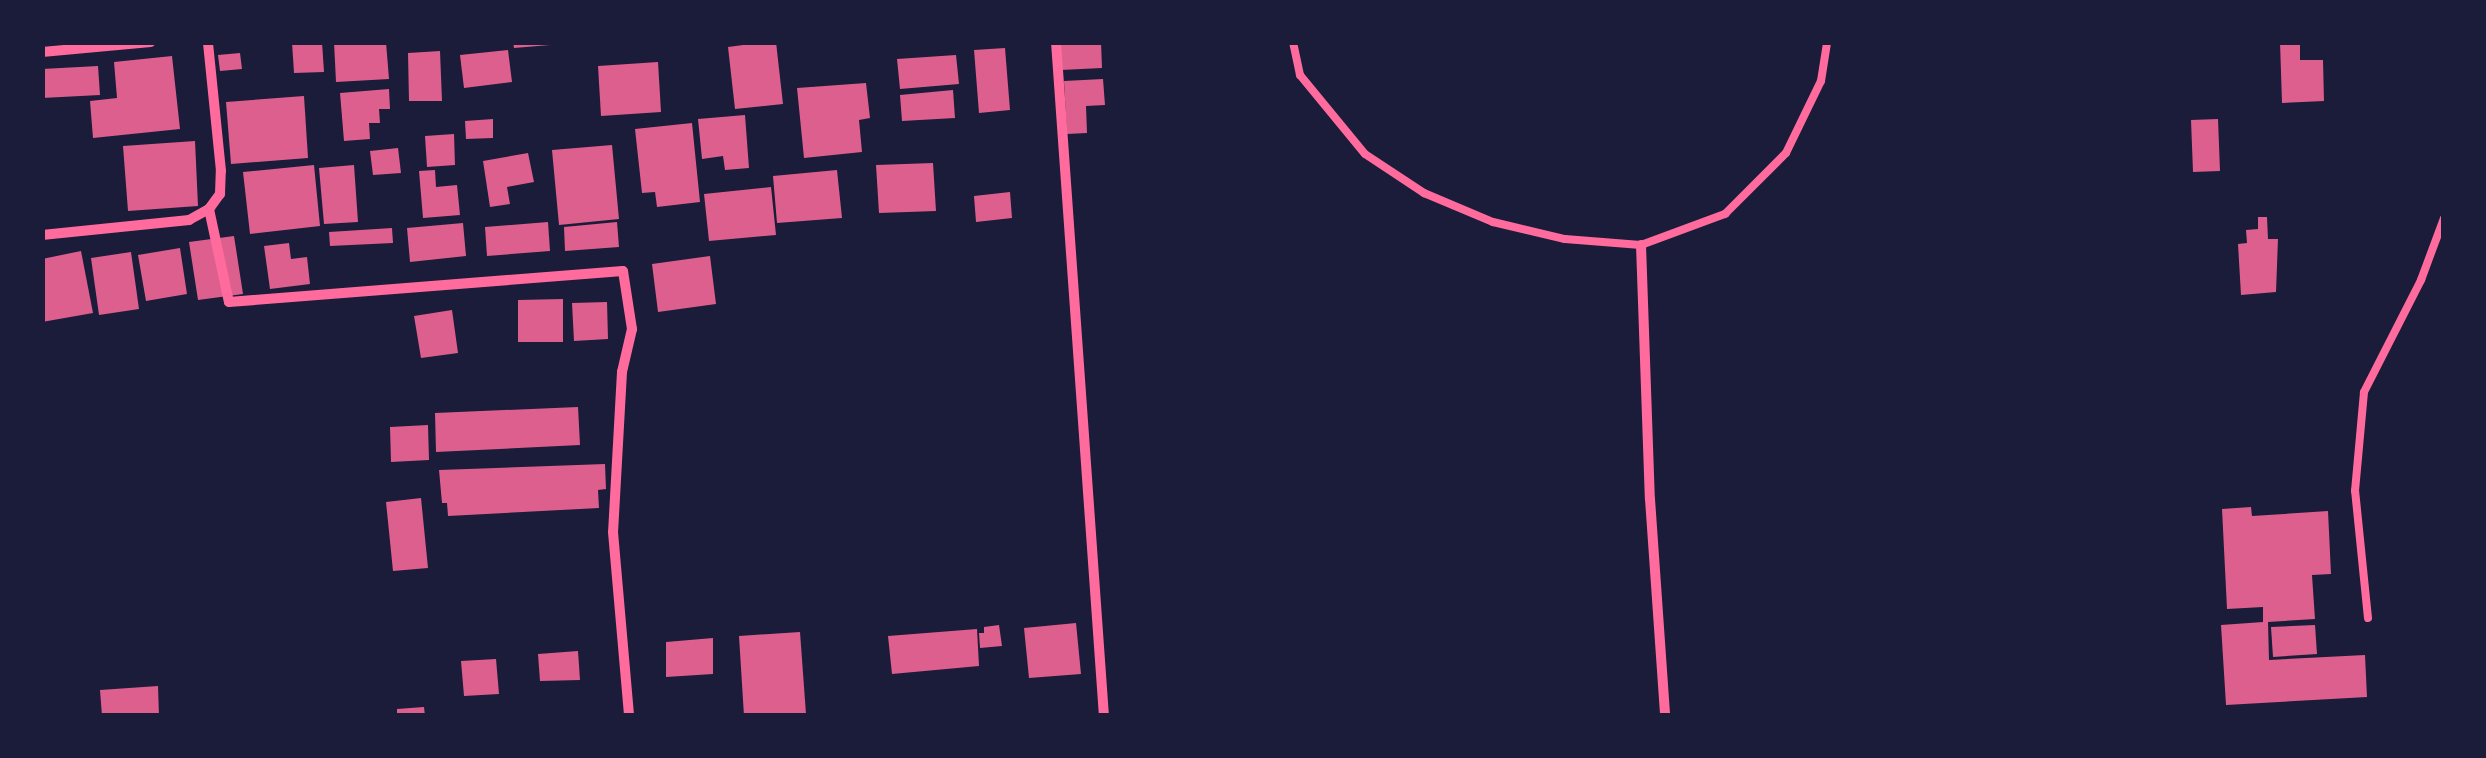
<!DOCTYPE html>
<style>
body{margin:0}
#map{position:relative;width:2486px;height:758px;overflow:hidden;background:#1b1b3a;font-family:Ubuntu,sans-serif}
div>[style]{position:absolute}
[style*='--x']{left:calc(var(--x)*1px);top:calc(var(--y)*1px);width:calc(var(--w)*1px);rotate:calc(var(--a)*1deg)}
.building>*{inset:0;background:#dd5f8e}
.service>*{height:8px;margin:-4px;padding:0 4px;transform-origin:4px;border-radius:4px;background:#ff6b9d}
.minor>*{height:10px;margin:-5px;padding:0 5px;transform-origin:5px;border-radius:5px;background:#ff6b9d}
span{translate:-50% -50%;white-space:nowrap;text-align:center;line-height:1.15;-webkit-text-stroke:8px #1b1b3a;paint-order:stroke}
.frame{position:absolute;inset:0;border:45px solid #1b1b3a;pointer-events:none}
</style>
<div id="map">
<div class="building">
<div style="clip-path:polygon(292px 42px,322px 42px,324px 72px,294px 73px)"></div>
<div style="clip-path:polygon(334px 42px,386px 42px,389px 79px,336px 82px)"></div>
<div style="clip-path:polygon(513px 42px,550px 42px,550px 45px,514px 48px)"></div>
<div style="clip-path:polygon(766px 42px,776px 42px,783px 104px,735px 109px,728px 47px)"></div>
<div style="clip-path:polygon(1061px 42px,1101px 42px,1102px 68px,1061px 70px)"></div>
<div style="clip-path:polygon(2280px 42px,2300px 42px,2300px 60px,2323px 60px,2324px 101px,2282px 103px)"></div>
<div style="clip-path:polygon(1005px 48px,1010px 110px,979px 113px,974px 50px)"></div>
<div style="clip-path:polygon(508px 50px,512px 82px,464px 88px,460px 55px)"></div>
<div style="clip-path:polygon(440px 51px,442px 101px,409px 101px,408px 53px)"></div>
<div style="clip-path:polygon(240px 53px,242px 69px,220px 71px,218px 55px)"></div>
<div style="clip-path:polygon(956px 55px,959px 84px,900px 89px,897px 59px)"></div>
<div style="clip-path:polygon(172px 56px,180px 129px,93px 138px,90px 101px,117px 98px,114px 62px)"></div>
<div style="clip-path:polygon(658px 62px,661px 112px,601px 116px,598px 66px)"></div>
<div style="clip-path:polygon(98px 66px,100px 95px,42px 98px,42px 69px)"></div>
<div style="clip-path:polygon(1103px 79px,1105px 105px,1086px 106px,1087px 133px,1067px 134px,1064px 81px)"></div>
<div style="clip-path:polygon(866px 83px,870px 118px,859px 120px,862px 152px,804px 158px,797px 88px)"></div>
<div style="clip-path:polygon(389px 89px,390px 109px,379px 109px,380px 123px,369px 123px,370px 139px,344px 141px,340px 93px)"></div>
<div style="clip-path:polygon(953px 90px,955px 118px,902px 121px,900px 95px)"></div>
<div style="clip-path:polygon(304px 96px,308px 158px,231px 164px,226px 102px)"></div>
<div style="clip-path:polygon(745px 115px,749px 168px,725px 170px,723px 156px,702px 159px,698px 119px)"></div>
<div style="clip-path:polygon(493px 119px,493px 138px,466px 139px,465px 121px)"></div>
<div style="clip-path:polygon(2218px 119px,2220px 171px,2193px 172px,2191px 120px)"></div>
<div style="clip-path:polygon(692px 123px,700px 202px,657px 207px,655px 192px,642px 193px,635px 129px)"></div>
<div style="clip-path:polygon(454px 134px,455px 165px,427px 167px,425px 136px)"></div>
<div style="clip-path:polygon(195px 141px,198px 206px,128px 211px,123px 146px)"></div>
<div style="clip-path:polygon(612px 145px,619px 219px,559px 225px,552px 150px)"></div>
<div style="clip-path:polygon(398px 148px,401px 173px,373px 175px,370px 151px)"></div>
<div style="clip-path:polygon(528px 153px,534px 182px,507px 187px,510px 204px,490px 207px,483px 161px)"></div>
<div style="clip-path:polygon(933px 163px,936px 211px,879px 213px,876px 165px)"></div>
<div style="clip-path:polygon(314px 165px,320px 226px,250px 234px,243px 172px)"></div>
<div style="clip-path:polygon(354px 165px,358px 222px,324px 224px,319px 168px)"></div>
<div style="clip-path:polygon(435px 170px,436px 187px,457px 185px,460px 215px,423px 218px,419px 171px)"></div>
<div style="clip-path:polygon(837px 170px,842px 218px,777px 223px,773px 176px)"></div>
<div style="clip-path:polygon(771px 187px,776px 235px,709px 241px,704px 194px)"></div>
<div style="clip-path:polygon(1010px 192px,1012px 218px,976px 222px,974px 196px)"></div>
<div style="clip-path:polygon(2258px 217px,2267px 217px,2268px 239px,2278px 239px,2276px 292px,2241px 295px,2238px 244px,2247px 243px,2246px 230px,2258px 229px)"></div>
<div style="clip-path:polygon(548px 222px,550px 251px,487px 256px,485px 227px)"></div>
<div style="clip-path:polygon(617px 222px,619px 247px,565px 251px,564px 227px)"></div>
<div style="clip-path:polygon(463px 223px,466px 256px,410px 262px,407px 228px)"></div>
<div style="clip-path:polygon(392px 228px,393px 243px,330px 246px,329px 232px)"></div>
<div style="clip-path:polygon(234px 236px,243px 294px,198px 300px,189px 242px)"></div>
<div style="clip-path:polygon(289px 243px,291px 259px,307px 257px,310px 284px,270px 289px,264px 246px)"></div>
<div style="clip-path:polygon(180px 248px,187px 294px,146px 301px,138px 255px)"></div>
<div style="clip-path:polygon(81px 251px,93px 313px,42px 322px,42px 259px)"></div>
<div style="clip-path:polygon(131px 252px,139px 309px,99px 315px,91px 258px)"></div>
<div style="clip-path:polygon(710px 256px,716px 304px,658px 312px,652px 264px)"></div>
<div style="clip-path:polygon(563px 299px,563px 342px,518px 342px,518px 300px)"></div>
<div style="clip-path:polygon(607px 302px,608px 339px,574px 341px,572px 303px)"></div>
<div style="clip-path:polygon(452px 310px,458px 353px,421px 358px,414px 316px)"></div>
<div style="clip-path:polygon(578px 407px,580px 445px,436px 452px,435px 413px)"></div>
<div style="clip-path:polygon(428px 425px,429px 460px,391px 462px,390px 427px)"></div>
<div style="clip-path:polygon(605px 464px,606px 489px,598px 490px,599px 508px,448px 516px,447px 503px,442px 503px,439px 470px)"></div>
<div style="clip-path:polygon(421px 498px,428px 568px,393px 571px,386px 502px)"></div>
<div style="clip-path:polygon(2251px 507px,2252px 516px,2328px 511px,2331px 574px,2312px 575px,2315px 619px,2268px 622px,2269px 660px,2365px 655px,2367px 697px,2226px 705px,2221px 625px,2263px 622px,2263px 607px,2227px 609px,2222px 509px)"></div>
<div style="clip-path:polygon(1076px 623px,1081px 674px,1029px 678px,1024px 628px)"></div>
<div style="clip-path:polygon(999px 625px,1002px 646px,980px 648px,979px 633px,984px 633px,984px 627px)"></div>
<div style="clip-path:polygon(2315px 625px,2317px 654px,2273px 657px,2271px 627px)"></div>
<div style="clip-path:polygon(977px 629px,979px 666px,892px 674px,888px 636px)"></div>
<div style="clip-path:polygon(800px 632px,806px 714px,744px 716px,739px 636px)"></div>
<div style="clip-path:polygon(713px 638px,713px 674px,666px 677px,666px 642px)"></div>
<div style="clip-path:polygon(578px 651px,580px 680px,540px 681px,538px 654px)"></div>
<div style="clip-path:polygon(496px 659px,499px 694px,464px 696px,461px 661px)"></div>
<div style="clip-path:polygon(158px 686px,159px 716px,102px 716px,100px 690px)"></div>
<div style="clip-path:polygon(424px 707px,425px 716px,397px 716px,397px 709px)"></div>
</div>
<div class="service">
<div style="--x:1293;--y:42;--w:34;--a:78"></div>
<div style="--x:1300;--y:75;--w:102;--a:50.6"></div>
<div style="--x:1365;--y:154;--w:71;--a:33.5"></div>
<div style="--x:1424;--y:193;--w:75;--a:22.8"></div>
<div style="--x:1493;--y:222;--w:74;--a:13.3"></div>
<div style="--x:1565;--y:239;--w:76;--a:4.5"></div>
<div style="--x:1641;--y:245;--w:90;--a:-20.3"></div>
<div style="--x:1725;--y:214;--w:86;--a:-45"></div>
<div style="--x:1786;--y:153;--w:80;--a:-64.1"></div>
<div style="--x:1821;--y:81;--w:39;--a:-81"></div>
<div style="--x:2368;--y:618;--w:128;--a:-95.8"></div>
<div style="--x:2355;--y:491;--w:99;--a:-84.8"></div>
<div style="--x:2364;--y:392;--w:126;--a:-63"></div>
<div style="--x:2421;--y:280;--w:66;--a:-69.6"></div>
</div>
<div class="minor">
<div style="--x:1056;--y:42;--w:676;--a:85.93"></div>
<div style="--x:42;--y:52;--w:109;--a:-5.2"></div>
<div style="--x:209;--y:209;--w:95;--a:77.9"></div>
<div style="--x:229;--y:302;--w:395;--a:-4.5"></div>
<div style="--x:623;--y:271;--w:59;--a:81.2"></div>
<div style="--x:632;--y:329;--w:44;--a:103.1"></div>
<div style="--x:622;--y:372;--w:160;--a:93.2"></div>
<div style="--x:613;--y:532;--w:185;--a:85"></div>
<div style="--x:42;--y:235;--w:148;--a:-5.8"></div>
<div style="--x:189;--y:220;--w:23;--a:-29"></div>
<div style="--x:209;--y:209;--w:19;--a:-54"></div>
<div style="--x:220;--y:194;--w:23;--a:-88"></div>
<div style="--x:221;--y:171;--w:130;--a:-95.8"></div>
<div style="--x:1641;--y:245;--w:254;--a:88"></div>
<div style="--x:1650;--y:499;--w:218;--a:86"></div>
</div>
<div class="frame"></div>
</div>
